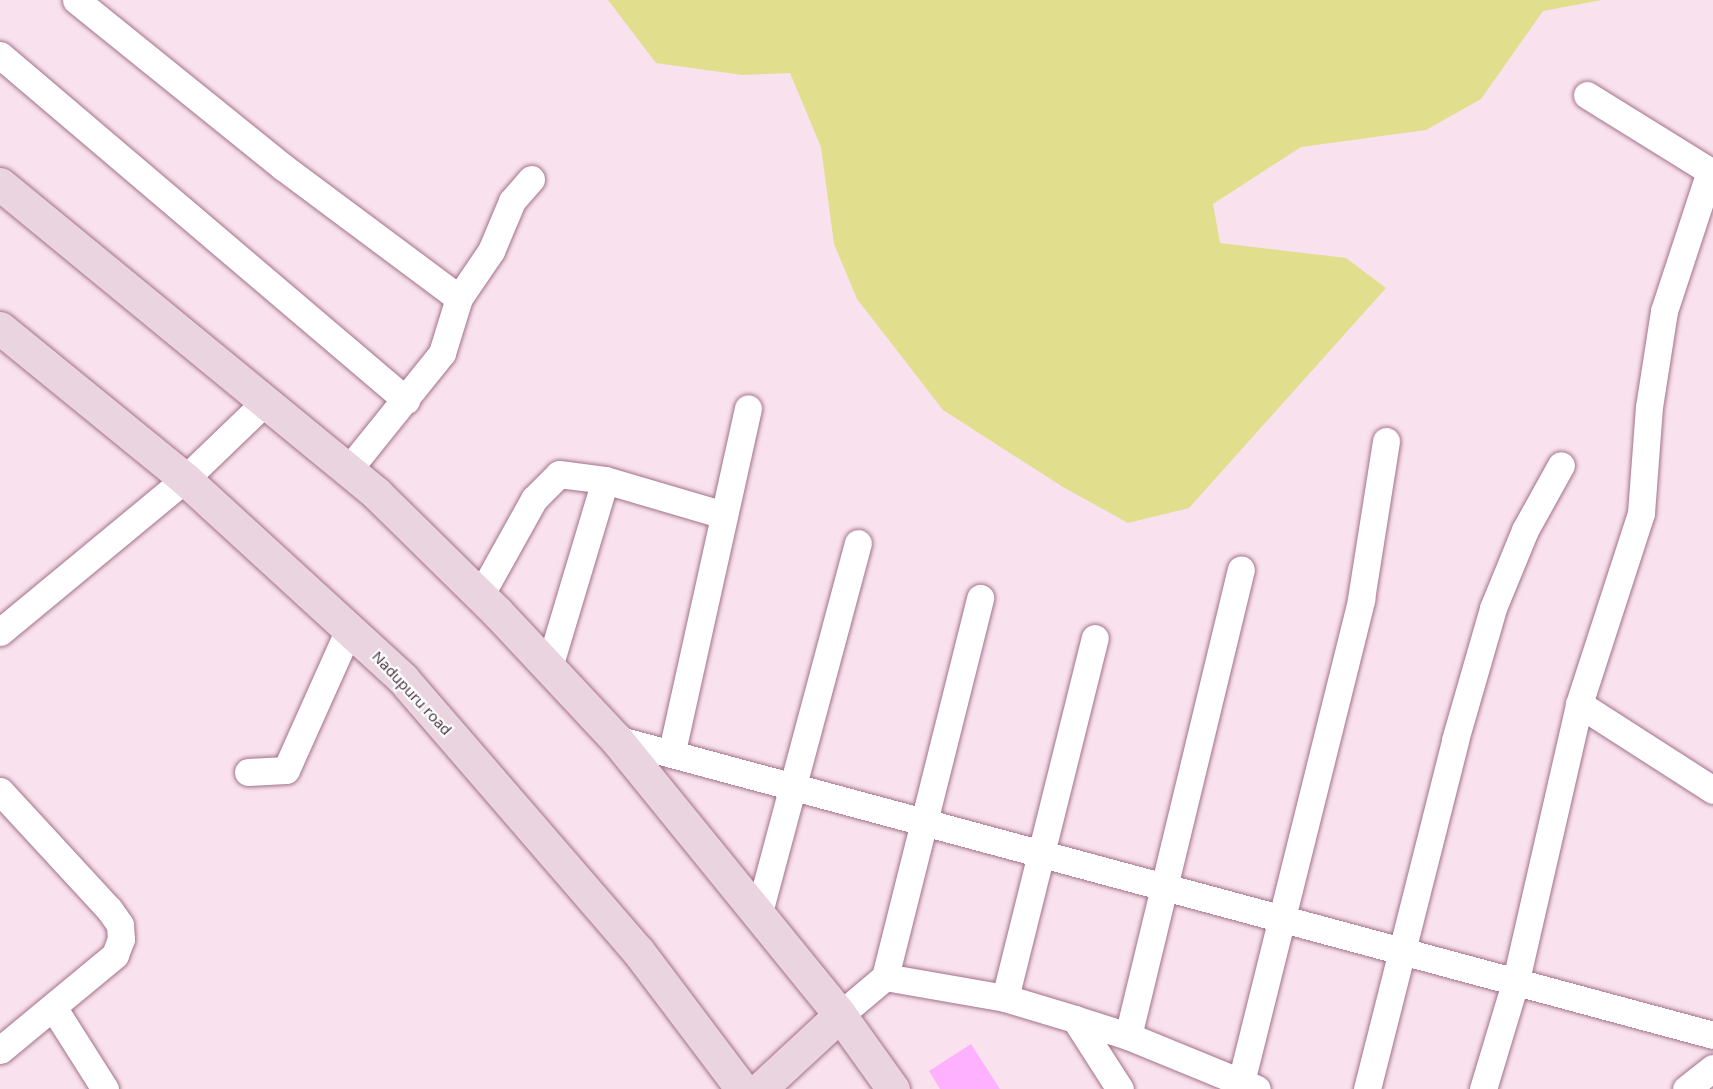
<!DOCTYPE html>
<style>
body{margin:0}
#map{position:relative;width:1713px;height:1089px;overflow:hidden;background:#f9e2ed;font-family:"Open Sans",sans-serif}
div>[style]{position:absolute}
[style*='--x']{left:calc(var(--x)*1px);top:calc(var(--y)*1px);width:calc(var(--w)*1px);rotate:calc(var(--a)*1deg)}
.green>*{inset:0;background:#e1de8d}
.building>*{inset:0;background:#feb1ff}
.roads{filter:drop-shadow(0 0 2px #a3718b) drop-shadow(0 0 2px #a3718b)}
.street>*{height:27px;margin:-13.5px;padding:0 13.5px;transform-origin:13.5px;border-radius:13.5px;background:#fff}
.secondary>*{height:33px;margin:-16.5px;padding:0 16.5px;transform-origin:16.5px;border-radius:16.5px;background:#e9d4df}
span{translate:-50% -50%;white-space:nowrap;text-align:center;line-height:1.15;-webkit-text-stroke:4.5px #fff;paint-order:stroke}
.street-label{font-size:15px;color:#3e2934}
</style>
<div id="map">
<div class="green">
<div style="clip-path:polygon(608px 0,1602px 0,1543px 11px,1481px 99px,1426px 130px,1301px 147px,1213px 204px,1220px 243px,1346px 258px,1386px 288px,1189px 508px,1128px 523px,1063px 487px,943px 410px,857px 299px,834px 244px,821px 147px,790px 73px,742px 75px,656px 63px)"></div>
</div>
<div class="building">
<div style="clip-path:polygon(971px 1044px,1000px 1089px,940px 1089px,929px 1071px)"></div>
</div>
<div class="roads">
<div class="street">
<div style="--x:76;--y:0;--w:266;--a:38.9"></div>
<div style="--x:283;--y:167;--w:219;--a:36.7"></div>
<div style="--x:0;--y:55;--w:533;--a:40.36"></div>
<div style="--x:1587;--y:95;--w:148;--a:31.8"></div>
<div style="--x:348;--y:470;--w:150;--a:-51.2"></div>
<div style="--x:442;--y:353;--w:58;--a:-72.8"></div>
<div style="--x:459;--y:298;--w:57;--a:-55.8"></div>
<div style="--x:491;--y:251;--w:54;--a:-67.2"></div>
<div style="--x:512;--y:201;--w:29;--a:-49"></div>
<div style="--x:480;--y:596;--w:111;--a:-60.9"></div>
<div style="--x:534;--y:499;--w:35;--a:-45"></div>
<div style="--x:559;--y:474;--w:46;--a:7.4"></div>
<div style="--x:605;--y:480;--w:124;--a:16.4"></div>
<div style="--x:0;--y:632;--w:240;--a:-39.6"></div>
<div style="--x:185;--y:479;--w:111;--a:-43.9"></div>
<div style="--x:549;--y:667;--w:195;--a:-73.3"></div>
<div style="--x:1579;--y:704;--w:159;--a:32.7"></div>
<div style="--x:616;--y:739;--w:1136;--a:15.1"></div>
<div style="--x:672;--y:751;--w:351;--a:-77.5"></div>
<div style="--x:248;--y:772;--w:38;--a:-3"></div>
<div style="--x:286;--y:770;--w:154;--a:-65.9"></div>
<div style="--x:0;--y:791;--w:161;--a:47.3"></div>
<div style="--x:109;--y:909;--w:19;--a:55"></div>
<div style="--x:120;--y:925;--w:14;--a:86"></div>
<div style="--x:121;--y:939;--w:17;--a:111"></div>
<div style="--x:115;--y:955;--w:149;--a:140.4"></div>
<div style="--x:758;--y:916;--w:386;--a:-75"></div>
<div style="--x:885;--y:977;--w:391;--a:-75.9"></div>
<div style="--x:1005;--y:998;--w:371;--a:-76"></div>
<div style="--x:53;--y:1007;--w:97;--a:57.6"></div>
<div style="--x:840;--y:1015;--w:59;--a:-40.2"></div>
<div style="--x:885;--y:977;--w:122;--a:9.9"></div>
<div style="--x:1005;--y:998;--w:73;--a:16.7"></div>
<div style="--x:1075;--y:1019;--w:56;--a:17.8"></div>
<div style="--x:1128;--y:1036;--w:139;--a:22.3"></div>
<div style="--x:1075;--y:1019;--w:83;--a:57.3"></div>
<div style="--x:1128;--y:1036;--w:480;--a:-76.4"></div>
<div style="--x:1241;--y:1082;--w:498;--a:-76"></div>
<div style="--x:1361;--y:599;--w:160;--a:-81"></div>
<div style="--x:1367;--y:1089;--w:360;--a:-75.8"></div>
<div style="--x:1455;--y:740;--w:137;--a:-73.9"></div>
<div style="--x:1493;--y:608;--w:84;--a:-67.7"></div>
<div style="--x:1525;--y:530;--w:74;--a:-61"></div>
<div style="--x:1483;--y:1089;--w:114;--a:-73.2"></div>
<div style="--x:1516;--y:980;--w:283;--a:-77.1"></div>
<div style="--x:1579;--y:704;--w:201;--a:-72"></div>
<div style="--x:1641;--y:513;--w:106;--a:-85.7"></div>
<div style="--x:1649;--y:407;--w:97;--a:-81.1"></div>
<div style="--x:1664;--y:311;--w:147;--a:-71.8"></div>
<div style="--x:1686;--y:1089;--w:34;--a:-38"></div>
</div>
<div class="secondary">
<div style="--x:0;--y:184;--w:488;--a:39.4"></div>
<div style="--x:377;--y:494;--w:170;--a:44.5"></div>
<div style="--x:498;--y:613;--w:173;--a:46.9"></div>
<div style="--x:616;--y:739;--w:355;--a:50.9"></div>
<div style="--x:840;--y:1015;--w:91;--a:54.4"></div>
<div style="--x:0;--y:328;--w:239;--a:39.2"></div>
<div style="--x:185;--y:479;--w:296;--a:42.5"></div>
<div style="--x:403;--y:679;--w:359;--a:49.2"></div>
<div style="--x:638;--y:951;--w:173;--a:53"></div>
<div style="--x:760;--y:1089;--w:109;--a:-42.8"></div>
</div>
</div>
<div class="street-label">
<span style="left:412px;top:693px;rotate:47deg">Nadupuru road</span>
</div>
</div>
